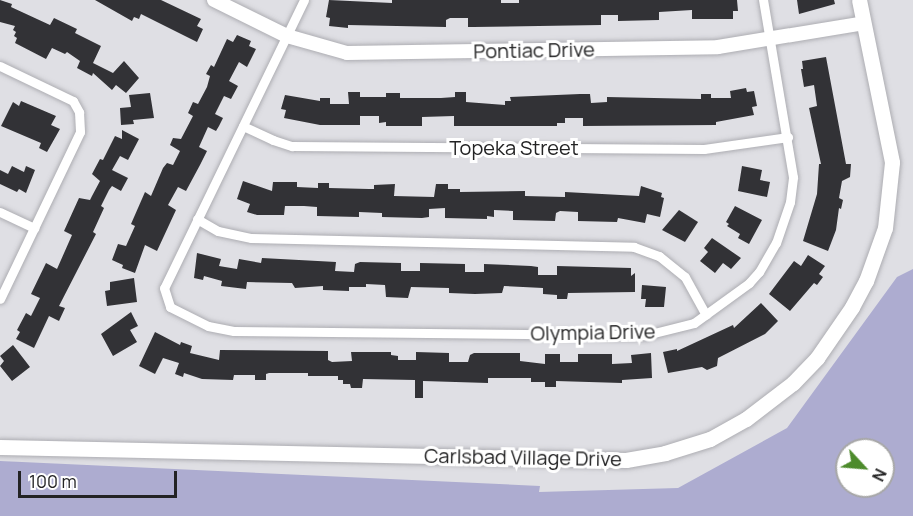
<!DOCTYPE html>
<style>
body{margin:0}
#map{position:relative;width:913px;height:516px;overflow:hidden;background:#dfdfe4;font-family:Manrope,sans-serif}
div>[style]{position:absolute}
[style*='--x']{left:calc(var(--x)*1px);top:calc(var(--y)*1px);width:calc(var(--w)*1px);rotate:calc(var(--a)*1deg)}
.green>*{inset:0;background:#adacd0}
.building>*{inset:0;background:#323236}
.roads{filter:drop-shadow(0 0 2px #adadb2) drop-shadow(0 0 2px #adadb2)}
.minor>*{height:9px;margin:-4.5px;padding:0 4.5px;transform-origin:4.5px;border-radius:4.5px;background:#fff}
.secondary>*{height:14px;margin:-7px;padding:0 7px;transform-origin:7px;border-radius:7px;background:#fff}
.primary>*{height:15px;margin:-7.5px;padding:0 7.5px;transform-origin:7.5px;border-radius:7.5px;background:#fff}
span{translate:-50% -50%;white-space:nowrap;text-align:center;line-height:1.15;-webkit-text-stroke:6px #fff;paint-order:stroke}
.street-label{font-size:20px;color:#232324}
.north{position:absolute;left:835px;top:438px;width:60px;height:60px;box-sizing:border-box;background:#fff;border:2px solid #a7a7a7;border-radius:50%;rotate:116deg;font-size:16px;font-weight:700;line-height:24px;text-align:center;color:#232324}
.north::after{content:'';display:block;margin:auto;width:21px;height:27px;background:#4d8b2c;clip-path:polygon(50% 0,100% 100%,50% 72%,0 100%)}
.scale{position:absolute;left:18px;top:471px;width:159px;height:27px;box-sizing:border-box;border:3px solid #232324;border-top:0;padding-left:8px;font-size:18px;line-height:21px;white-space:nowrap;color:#232324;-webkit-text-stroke:4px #fff;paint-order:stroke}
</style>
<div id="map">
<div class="green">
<div style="clip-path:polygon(evenodd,913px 269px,913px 516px,0 516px,0 461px,540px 486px,539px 492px,678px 488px,787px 428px,897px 277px,913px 269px,847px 450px,883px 450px,883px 486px,847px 486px,847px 450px)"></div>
</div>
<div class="building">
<div style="clip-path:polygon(0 0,12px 4px,11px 7px,50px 25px,54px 18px,77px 29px,75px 33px,101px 46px,93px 63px,113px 73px,124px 61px,139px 78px,126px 93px,116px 85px,112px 90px,93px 73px,92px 76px,77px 68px,80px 61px,67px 52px,65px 54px,52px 48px,46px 59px,15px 43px,17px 38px,14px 36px,16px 32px,13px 30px,15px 26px,0 22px)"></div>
<div style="clip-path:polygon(95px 0,161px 0,201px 19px,197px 26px,203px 29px,197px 42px,141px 14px,139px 19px,134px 17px,132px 21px)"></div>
<div style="clip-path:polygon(329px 0,392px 3px,392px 0,501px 0,501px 3px,519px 3px,519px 0,737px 0,738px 11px,733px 11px,733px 19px,692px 19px,692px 10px,659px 12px,659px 20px,618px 21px,618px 15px,601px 15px,601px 25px,473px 27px,468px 27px,468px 18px,450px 18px,446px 20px,446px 27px,348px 25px,348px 28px,329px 26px,330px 18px,326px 17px)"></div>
<div style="clip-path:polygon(797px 0,834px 0,835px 4px,799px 14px)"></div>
<div style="clip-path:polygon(237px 35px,251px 41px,249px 46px,256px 49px,247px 67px,239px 62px,229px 81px,238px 86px,231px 99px,224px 96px,215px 114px,223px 118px,219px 126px,216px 131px,208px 127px,199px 147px,207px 151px,200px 165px,186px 191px,178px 187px,168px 205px,176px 210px,157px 251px,145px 245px,135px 273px,122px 268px,123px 265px,112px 260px,118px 244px,126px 246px,135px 226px,131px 224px,145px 192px,151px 196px,163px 168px,167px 163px,173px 165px,180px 151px,170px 145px,173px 138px,181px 139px,193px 116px,188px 113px,193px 102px,198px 104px,207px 87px,210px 76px,206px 74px,211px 65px,214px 67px,227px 39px,233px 42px)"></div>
<div style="clip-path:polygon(826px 57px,846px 164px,851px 164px,850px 177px,842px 181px,839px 198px,843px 200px,841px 209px,839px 208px,836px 230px,828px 251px,803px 241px,817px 194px,819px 164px,821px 164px,809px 108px,817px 106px,814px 85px,804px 87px,801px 69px,803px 69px,802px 61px)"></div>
<div style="clip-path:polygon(746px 88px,747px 92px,754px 91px,757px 106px,752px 107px,754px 115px,716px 122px,716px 125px,583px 126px,583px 118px,565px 118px,565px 123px,557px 123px,557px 126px,454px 126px,454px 116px,422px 117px,422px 126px,386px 126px,386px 122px,379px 123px,379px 116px,360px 116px,360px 125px,320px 125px,284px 118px,286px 110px,281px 109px,285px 95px,320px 101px,320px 98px,330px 98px,330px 104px,349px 104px,348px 92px,360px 92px,360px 97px,386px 97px,386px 93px,400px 93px,400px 98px,441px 98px,455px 97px,455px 92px,466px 92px,466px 102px,505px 105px,505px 101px,511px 101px,510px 97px,580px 94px,590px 94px,591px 103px,607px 102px,607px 97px,701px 99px,701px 94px,711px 94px,711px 98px,731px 98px,730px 91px)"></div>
<div style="clip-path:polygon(150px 93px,154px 118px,133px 120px,134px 124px,121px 125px,120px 108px,131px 107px,129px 95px)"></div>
<div style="clip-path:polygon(21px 101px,56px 116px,51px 125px,60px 129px,47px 152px,39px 148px,41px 143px,1px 126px,13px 102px,19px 106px)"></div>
<div style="clip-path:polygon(122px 130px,139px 139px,128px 160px,120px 156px,112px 170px,128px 178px,121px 191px,112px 186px,109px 190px,101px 206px,104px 208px,93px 232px,96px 234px,59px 306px,65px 308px,59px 321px,49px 316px,34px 348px,16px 339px,20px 332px,17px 330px,26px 313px,31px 316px,40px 298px,31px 294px,46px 263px,57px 269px,72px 235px,64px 231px,79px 198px,90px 200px,92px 196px,100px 181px,92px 174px,100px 159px,103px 160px,115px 136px,122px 139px)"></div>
<div style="clip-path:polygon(12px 166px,24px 172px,26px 166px,35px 170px,26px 193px,19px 189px,17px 192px,0 184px,0 170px,8px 174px)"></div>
<div style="clip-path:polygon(742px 166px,762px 170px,760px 180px,770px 182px,767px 197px,738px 191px)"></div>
<div style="clip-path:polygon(243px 181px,272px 191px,273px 182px,297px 182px,297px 187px,318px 188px,318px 183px,329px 183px,329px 188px,369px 189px,374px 189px,374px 185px,395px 184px,394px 196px,434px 197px,436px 184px,448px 184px,448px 189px,460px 189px,460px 192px,525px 191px,525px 196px,565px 197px,565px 192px,639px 196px,641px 186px,662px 193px,661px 197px,664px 198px,660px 217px,647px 214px,645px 223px,618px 218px,617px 222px,578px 221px,578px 212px,560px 211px,556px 213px,555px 221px,513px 220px,513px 211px,494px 210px,494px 217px,487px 216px,487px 219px,445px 218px,445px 208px,429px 209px,429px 217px,422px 218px,382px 217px,382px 213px,359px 212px,359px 217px,317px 216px,317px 207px,304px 206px,285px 206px,284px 215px,257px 215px,247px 212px,250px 204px,237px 199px)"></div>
<div style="clip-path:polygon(735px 206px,762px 220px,749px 244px,738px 238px,740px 234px,727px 226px,729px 224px,726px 222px)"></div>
<div style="clip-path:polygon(679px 210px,698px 222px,685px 242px,662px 230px)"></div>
<div style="clip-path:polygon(712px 238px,741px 258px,731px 269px,723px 263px,715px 273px,700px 261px,708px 252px,704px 248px)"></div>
<div style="clip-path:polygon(197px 253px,221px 259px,219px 266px,237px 269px,239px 259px,261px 263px,262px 258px,336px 262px,335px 271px,354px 272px,355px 264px,360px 262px,401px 263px,401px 271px,420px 271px,420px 263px,465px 264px,465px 272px,484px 272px,484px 264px,531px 266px,538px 267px,538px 275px,557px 275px,557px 266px,631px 268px,631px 276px,635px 273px,635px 292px,568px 293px,567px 299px,557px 299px,557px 295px,543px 294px,543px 288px,504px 286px,502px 293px,475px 294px,449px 293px,449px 288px,411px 287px,408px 298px,386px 297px,385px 285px,366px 284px,366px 287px,349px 287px,349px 291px,323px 290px,323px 286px,295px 288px,292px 283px,247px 282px,246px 289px,221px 286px,222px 281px,204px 276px,203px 280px,194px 278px)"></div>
<div style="clip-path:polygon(808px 255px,825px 266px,819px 274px,823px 277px,817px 285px,814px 283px,790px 311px,769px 294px,794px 261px,801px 266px)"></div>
<div style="clip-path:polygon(134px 278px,137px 302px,107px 306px,105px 291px,110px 290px,110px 282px)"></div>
<div style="clip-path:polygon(642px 285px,666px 287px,664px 307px,645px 307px,646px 299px,641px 299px)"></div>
<div style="clip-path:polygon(761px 303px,778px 321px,765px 334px,718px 358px,717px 366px,707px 370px,702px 367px,668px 373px,663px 352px,677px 349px,677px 351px,733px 325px,734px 328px)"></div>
<div style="clip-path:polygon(131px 312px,138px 326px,130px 330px,137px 342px,113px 356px,101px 334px)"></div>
<div style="clip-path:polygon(155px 332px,180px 345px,181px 342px,192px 346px,190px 353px,219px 360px,220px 350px,328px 351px,328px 360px,332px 362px,352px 361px,351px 352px,391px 352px,391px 355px,398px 356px,398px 360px,416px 360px,416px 352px,449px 353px,449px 362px,468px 362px,470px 355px,474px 353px,520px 353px,520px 361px,545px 364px,545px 354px,560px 354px,560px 362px,578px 362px,578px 354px,612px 354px,612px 364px,632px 363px,631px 355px,651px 353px,652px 378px,622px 380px,622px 383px,556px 381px,556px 387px,545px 387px,545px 382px,531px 382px,531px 378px,488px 378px,488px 383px,423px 381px,423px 398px,415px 398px,415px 380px,363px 379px,362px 388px,351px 388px,350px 384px,343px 384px,343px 380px,338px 380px,338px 376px,308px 376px,308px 373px,269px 373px,266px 374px,266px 380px,255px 380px,255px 375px,234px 375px,233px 380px,202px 379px,184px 373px,183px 377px,175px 374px,179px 363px,163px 358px,155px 374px,139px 366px)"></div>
<div style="clip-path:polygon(13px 345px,30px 367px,12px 381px,0 366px,4px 361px,0 356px)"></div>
</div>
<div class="roads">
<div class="minor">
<div style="--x:304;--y:0;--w:320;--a:115.9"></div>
<div style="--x:164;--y:288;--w:20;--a:72"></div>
<div style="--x:170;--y:307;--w:42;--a:26.6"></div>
<div style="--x:208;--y:326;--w:26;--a:11"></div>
<div style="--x:234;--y:331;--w:412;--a:0.6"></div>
<div style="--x:646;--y:335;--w:49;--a:-14"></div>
<div style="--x:694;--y:323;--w:68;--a:-36"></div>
<div style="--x:749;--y:283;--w:15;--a:-48"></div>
<div style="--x:759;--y:272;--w:34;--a:-60"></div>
<div style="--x:776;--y:243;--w:43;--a:-71.1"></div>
<div style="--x:790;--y:202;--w:25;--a:-83"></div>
<div style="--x:793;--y:177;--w:180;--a:-99.6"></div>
<div style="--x:0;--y:66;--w:81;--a:25.6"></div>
<div style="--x:73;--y:101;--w:13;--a:61"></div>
<div style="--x:79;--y:112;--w:20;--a:87"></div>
<div style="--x:80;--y:132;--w:185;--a:115.6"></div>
<div style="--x:243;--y:126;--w:33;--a:25"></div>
<div style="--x:273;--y:140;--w:20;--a:18"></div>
<div style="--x:292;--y:146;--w:412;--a:0.4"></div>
<div style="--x:704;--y:149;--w:85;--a:-8.1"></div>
<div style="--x:0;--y:212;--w:38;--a:25"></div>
<div style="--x:197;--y:219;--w:24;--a:30"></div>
<div style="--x:218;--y:231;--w:34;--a:12"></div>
<div style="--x:251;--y:238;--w:383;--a:1.3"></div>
<div style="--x:634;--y:247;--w:27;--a:20"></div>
<div style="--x:659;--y:256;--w:33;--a:39"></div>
<div style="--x:685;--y:277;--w:43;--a:61.1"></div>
</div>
<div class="secondary">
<div style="--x:214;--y:0;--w:81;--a:26.3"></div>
<div style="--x:287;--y:36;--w:62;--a:15.8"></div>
<div style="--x:347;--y:53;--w:371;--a:-0.9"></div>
<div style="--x:718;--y:47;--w:148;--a:-9.3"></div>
</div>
<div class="primary">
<div style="--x:0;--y:447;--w:626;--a:1.19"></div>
<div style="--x:626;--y:460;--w:40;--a:-10"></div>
<div style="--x:665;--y:453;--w:47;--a:-17.3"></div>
<div style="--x:710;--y:439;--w:41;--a:-29.1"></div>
<div style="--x:746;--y:419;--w:59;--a:-37.5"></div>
<div style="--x:793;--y:383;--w:35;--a:-46"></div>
<div style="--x:817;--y:358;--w:62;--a:-55.5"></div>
<div style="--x:852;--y:307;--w:30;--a:-62"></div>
<div style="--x:866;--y:281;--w:56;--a:-70.3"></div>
<div style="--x:885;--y:228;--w:66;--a:-83.9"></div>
<div style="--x:892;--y:162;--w:165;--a:-101.5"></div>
</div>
</div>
<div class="street-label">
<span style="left:534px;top:50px;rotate:-1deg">Pontiac Drive</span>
<span style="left:514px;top:147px">Topeka Street</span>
<span style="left:593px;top:332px;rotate:-1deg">Olympia Drive</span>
<span style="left:523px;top:457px;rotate:1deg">Carlsbad Village Drive</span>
</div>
<div class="north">N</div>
<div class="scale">100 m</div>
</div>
